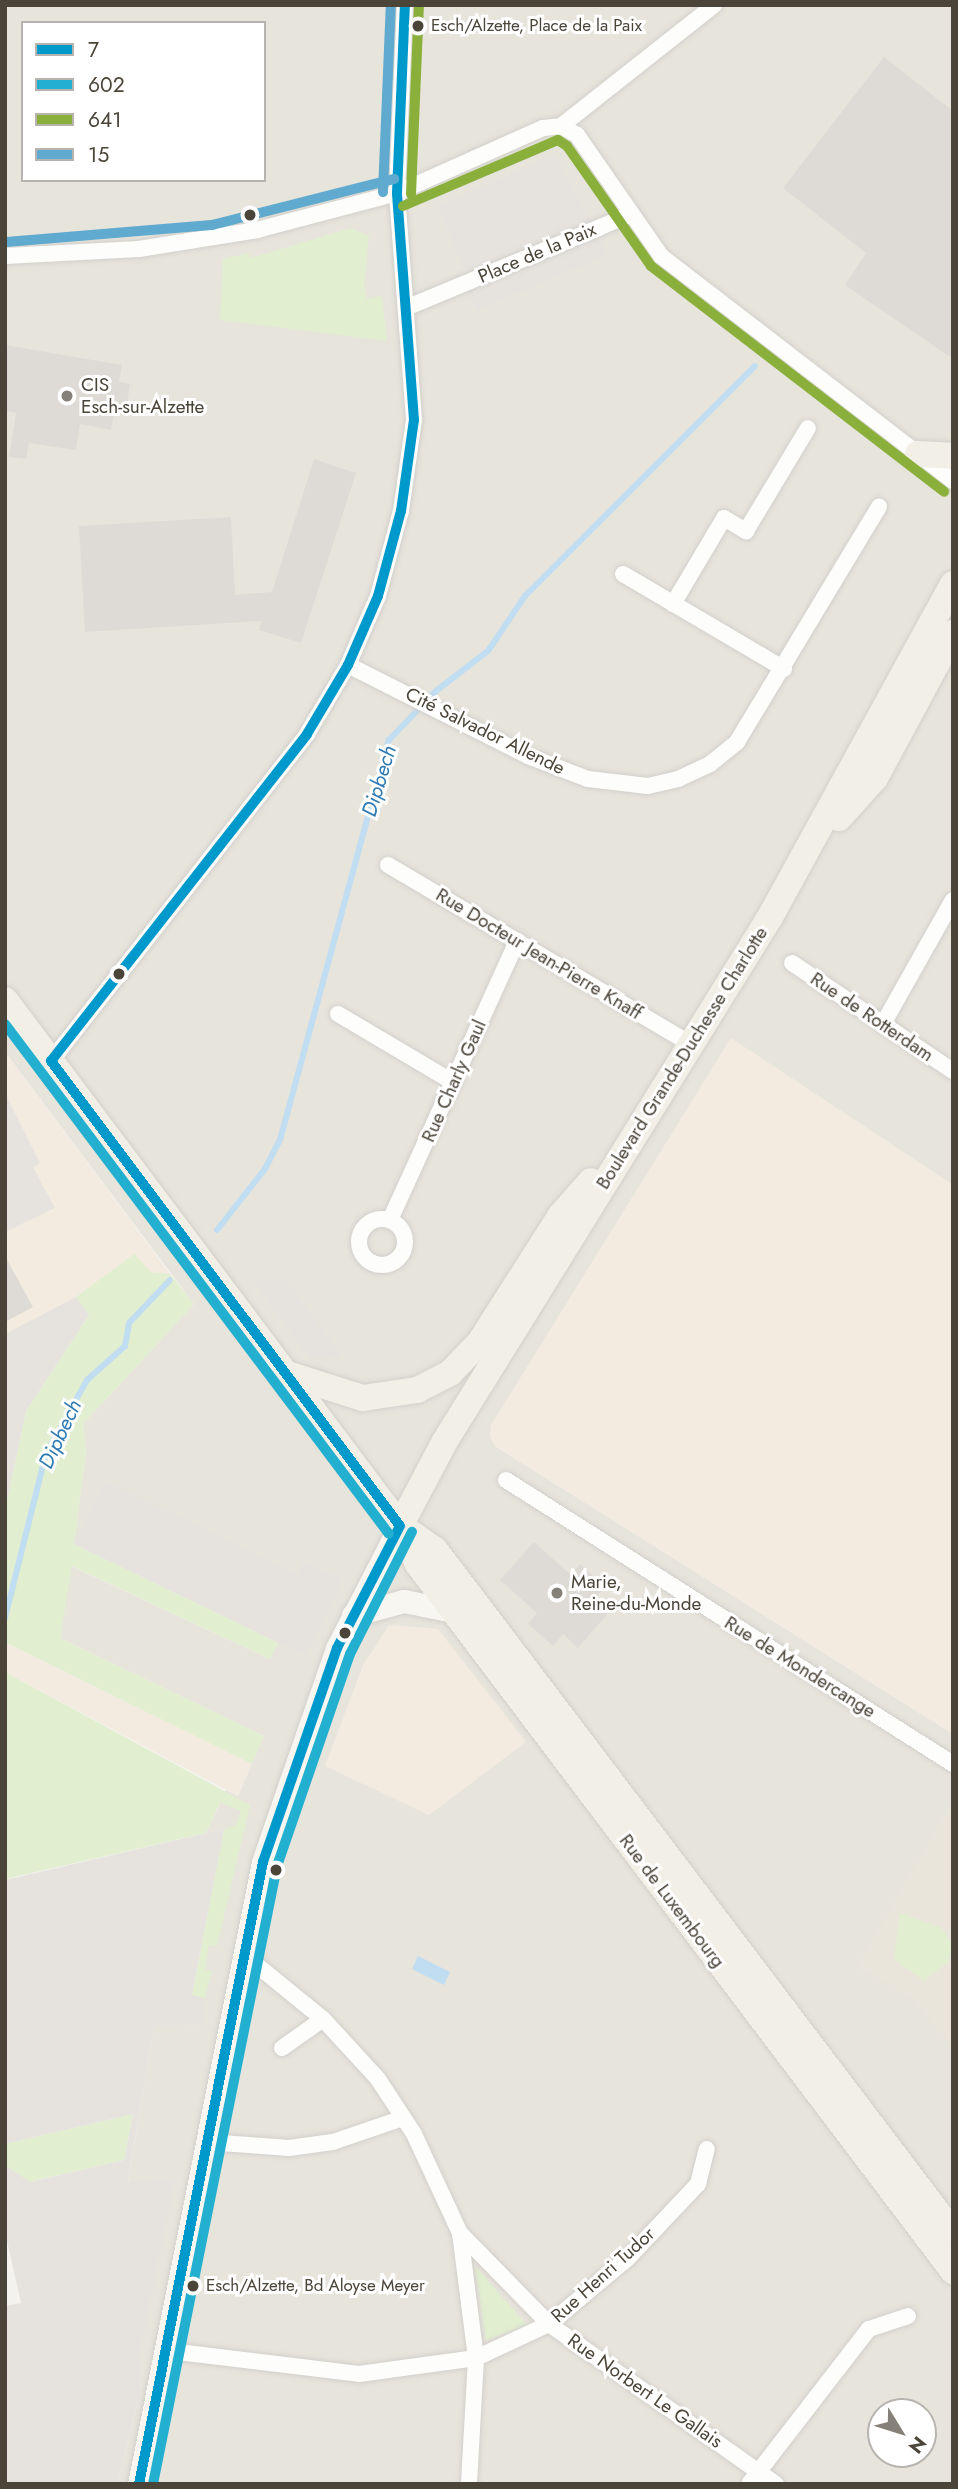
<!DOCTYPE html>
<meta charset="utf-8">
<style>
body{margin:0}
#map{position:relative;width:958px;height:2489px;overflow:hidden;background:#f4f2ee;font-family:Jost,sans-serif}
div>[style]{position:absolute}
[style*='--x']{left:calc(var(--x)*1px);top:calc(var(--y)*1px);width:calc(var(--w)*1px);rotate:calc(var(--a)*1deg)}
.residential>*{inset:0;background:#e7e4dc}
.commercial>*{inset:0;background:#f3ebdf}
.education>*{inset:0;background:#eae5da}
.green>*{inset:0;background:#e1eecf}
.parking>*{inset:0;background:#e6e3df}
.water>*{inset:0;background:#c0ddf1}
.stream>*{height:6px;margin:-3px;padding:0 3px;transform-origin:3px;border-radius:3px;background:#c0ddf1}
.building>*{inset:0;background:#dedbd6}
.roads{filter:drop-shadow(0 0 2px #d2d0cb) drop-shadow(0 0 2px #d2d0cb)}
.street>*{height:16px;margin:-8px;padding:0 8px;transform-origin:8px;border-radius:8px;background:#fdfdfc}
.street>.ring{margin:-8px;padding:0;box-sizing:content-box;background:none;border:16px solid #fdfdfc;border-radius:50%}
.secondary>*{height:23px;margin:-11.5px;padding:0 11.5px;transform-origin:11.5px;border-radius:11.5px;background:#f7f6f1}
.primary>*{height:26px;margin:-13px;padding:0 13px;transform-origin:13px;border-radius:13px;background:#f2efe6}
.bus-1>*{height:10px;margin:-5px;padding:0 5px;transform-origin:5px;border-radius:5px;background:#09c}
.bus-2>*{height:10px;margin:-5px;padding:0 5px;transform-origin:5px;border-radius:5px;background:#23b0d0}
.bus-3>*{height:10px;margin:-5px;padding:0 5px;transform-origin:5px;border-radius:5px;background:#8aaf3b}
.bus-4>*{height:10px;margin:-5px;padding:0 5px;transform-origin:5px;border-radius:5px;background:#5faace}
.dots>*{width:19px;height:19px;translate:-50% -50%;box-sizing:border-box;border:4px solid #fff;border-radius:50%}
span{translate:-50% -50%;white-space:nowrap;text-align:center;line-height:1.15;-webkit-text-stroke:6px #fff;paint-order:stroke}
.bus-label{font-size:17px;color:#4b4439}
.left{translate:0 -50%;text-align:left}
.street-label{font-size:19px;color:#4b4439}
.poi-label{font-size:19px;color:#4b4439}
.water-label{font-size:21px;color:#2e7ab2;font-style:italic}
.frame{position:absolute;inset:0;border:7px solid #4b4439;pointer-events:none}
.legend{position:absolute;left:21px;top:21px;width:245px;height:161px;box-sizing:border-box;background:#fff;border:2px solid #b7b4b0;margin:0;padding:9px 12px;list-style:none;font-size:21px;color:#4b4439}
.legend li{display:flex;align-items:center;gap:14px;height:35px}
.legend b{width:35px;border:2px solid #b7b4b0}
.north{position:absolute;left:867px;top:2398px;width:70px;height:70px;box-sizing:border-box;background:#fff;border:2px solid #b7b4b0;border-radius:50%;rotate:128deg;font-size:19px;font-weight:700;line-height:28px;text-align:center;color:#4b4439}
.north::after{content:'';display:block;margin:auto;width:24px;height:32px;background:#868178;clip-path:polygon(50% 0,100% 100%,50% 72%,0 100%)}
</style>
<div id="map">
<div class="residential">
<div style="clip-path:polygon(evenodd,5px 5px,953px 5px,953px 1185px,731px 1039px,495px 1446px,953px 1734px,953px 2484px,117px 2484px,141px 2390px,128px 2183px,154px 2025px,201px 2024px,192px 1996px,224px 1829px,206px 1833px,226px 1790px,238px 1796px,264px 1736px,60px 1638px,71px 1566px,270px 1659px,278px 1643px,74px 1544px,86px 1451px,83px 1424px,194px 1304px,5px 1052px,5px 5px,23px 23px,264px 23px,264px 180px,23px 180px,23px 23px,5px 5px,881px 2412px,923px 2412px,923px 2454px,881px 2454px,881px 2412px)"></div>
</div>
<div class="commercial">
<div style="clip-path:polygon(731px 1038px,953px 1185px,953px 1734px,495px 1446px,490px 1436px,491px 1425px)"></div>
<div style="clip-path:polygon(5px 1052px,170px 1274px,151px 1272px,76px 1297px,26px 1411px,5px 1510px)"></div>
<div style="clip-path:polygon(389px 1625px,438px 1629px,526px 1742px,429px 1815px,325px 1766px,363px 1665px)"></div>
<div style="clip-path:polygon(5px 1642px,252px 1764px,238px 1796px,5px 1672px)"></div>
</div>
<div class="education">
<div style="clip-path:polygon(953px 1801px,953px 2049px,912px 1997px,857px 1967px)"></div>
</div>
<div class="green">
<div style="clip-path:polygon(351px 228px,369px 236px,364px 286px,367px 299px,382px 296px,387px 341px,220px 320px,223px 259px,248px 253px,251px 258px)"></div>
<div style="clip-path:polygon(134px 1254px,151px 1272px,170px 1274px,194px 1304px,83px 1424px,86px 1451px,74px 1544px,278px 1643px,270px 1659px,72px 1566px,60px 1638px,264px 1736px,252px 1764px,5px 1642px,5px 1510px,26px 1411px,89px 1315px,76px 1297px)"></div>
<div style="clip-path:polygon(5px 1672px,250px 1805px,217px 1946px,209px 1945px,205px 1969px,212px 1971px,205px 1998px,192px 1996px,215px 1875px,224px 1829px,235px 1826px,241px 1811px,220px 1802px,206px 1833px,5px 1879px)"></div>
<div style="clip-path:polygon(900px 1913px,942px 1928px,952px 1945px,948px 1962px,924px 1981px,894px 1959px)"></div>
<div style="clip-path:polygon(133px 2114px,124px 2160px,29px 2182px,5px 2165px,5px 2144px)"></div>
<div style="clip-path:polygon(475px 2266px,527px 2325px,486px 2340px)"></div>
</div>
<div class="parking">
<div style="clip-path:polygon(555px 155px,608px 254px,476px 311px,465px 284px,470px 281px,437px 206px)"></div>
<div style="clip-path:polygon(6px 1095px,40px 1163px,33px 1167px,55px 1208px,5px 1232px)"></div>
<div style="clip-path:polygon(285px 1279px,343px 1357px,310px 1359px,252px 1280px)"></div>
<div style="clip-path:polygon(76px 1297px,89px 1315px,26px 1411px,5px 1510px,5px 1334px)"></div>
<div style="clip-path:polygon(105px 1481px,297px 1574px,304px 1561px,343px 1580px,306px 1656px,74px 1544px)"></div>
<div style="clip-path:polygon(224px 1829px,192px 1995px,205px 1998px,201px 2024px,154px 2026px,128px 2182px,175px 2178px,140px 2351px,141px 2390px,117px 2484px,5px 2484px,5px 2306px,21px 2303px,5px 2232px,5px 2165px,30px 2182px,124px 2160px,133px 2114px,5px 2144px,5px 1880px)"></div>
</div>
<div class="water">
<div style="clip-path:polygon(418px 1956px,450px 1972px,444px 1985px,412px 1969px)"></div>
</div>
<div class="stream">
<div style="--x:217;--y:1230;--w:78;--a:-51.8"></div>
<div style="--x:265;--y:1169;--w:33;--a:-63"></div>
<div style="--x:280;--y:1140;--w:415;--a:-74.8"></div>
<div style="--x:389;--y:740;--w:68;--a:-46.2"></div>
<div style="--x:436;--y:691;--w:66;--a:-37.6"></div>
<div style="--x:488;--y:651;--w:66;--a:-56.1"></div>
<div style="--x:525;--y:596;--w:325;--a:-45"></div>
<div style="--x:5;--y:1618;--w:169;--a:-76"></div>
<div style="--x:46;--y:1454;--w:85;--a:-61"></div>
<div style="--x:87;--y:1380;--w:51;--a:-41.8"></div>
<div style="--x:125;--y:1346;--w:23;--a:-80"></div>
<div style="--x:129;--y:1323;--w:59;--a:-46.4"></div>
</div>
<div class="building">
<div style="clip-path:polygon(884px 57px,953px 111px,953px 359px,845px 285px,866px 253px,783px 188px)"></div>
<div style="clip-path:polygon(5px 345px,122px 365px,119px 382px,130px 384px,126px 410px,115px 409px,111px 430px,80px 424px,76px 450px,29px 443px,26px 459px,9px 457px,16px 413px,5px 411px)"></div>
<div style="clip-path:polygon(314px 459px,356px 473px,301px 643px,259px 630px,262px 621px,85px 632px,79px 526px,231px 517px,235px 595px,272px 592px)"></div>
<div style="clip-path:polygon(5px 1256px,33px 1307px,5px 1322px)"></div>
<div style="clip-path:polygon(534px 1542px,571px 1575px,580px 1564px,605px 1587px,595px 1599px,609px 1612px,578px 1648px,563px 1634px,553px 1646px,528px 1624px,537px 1613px,500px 1580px)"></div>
</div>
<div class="roads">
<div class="street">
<div style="--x:561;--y:126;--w:195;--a:-38.3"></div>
<div style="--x:5;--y:256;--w:134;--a:-3"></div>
<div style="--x:139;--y:249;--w:120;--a:-9.1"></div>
<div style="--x:257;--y:230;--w:145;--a:-14.8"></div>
<div style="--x:397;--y:193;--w:160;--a:-24"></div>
<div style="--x:543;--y:128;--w:18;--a:-6"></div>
<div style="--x:561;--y:126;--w:18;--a:29"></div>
<div style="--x:577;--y:135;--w:147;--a:55.2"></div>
<div style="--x:661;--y:256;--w:369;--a:37.6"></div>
<div style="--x:408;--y:307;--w:239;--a:-22.6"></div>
<div style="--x:623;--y:574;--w:187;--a:30.5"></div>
<div style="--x:673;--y:604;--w:100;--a:-59.3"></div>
<div style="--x:724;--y:518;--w:26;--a:31"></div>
<div style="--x:746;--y:531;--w:120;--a:-59"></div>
<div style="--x:348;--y:665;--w:202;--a:26.8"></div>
<div style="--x:528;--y:756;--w:64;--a:21"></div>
<div style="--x:588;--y:779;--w:60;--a:6.7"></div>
<div style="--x:648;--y:786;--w:31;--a:-13"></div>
<div style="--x:678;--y:779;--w:35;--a:-25"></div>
<div style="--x:710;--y:764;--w:35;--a:-39"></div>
<div style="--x:737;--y:742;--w:275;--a:-58.9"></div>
<div style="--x:388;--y:865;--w:352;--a:30.6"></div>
<div style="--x:792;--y:963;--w:194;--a:33.9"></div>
<div style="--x:338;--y:1014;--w:134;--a:30.6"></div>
<div style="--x:883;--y:1024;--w:142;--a:-60.6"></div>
<div style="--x:51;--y:1061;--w:415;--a:-51.9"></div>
<div style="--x:307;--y:734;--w:80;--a:-59.3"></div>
<div style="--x:348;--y:665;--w:75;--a:-66.5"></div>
<div style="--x:378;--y:596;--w:88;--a:-74.9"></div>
<div style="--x:401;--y:511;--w:92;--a:-81.9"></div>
<div style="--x:414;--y:420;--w:228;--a:-94.3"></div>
<div style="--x:397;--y:193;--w:188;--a:-87.6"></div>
<div class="ring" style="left:359px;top:1219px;width:30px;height:30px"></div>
<div style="--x:390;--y:1220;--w:307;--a:-65.5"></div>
<div style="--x:506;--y:1480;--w:530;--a:32.43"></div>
<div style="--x:242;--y:1953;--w:104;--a:39.2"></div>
<div style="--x:323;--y:2019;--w:81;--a:47.5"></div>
<div style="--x:378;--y:2079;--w:66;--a:56.8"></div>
<div style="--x:414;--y:2134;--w:109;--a:65.1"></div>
<div style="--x:460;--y:2233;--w:126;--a:82.7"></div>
<div style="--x:476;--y:2358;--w:126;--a:93.2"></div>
<div style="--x:282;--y:2048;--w:50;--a:-35.3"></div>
<div style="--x:208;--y:2142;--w:81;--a:4.2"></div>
<div style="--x:289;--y:2148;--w:44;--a:-7.8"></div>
<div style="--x:333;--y:2142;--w:74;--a:-18.9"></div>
<div style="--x:460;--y:2233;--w:127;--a:45.6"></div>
<div style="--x:549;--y:2324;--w:278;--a:35.2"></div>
<div style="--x:170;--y:2351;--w:190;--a:6.9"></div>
<div style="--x:359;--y:2374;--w:118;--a:-7.8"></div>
<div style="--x:476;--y:2358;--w:81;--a:-25"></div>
<div style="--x:549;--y:2324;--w:102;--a:-39.8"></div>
<div style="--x:627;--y:2259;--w:103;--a:-46.6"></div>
<div style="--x:698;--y:2184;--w:36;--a:-76"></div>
<div style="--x:749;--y:2484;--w:196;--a:-52.3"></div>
<div style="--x:869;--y:2329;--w:41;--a:-18.4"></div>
</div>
<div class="secondary">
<div style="--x:353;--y:1615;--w:53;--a:-15.4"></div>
<div style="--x:404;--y:1601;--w:50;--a:11.5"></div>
<div style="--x:139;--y:2484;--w:634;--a:-78.73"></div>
<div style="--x:263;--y:1862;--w:226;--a:-70.9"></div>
<div style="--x:337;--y:1648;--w:137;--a:-62.7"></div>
</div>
<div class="primary">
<div style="--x:918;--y:454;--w:35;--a:3"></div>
<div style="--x:839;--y:818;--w:54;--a:-48"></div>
<div style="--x:875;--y:778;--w:165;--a:-61.7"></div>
<div style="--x:5;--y:1000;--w:658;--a:53.1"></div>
<div style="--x:400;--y:1526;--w:42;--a:64.7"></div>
<div style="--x:418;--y:1564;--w:887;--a:52.88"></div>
<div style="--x:284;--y:1373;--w:83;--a:17.6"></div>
<div style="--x:363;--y:1398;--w:55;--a:-8.4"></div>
<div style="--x:417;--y:1390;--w:37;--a:-27"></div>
<div style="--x:450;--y:1373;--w:43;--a:-45.9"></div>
<div style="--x:480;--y:1342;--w:151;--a:-57.5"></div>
<div style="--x:561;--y:1215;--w:45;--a:-48.6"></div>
<div style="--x:400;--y:1526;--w:96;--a:-62.1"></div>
<div style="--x:445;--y:1441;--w:617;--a:-58.19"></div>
<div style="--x:770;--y:917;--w:380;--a:-61.2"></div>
<div style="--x:402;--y:1527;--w:40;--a:34.9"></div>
<div style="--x:435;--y:1550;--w:857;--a:52.82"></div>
</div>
</div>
<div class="bus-1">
<div style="--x:51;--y:1061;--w:415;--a:-51.9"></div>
<div style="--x:307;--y:734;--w:80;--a:-59.3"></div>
<div style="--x:348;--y:665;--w:75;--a:-66.5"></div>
<div style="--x:378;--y:596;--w:88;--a:-74.9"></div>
<div style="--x:401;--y:511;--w:92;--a:-81.9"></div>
<div style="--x:414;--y:420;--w:228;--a:-94.3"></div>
<div style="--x:397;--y:193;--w:188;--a:-87.6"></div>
<div style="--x:51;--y:1061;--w:581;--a:53.11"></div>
<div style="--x:139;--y:2484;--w:634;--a:-78.73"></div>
<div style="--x:263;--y:1862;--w:226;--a:-70.9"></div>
<div style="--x:337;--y:1648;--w:137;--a:-62.7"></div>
</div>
<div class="bus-2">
<div style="--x:5;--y:1024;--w:638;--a:53.02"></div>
<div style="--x:153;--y:2484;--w:630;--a:-78.65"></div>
<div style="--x:277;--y:1866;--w:224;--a:-71"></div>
<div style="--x:350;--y:1654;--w:137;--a:-63.1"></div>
</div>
<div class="bus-3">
<div style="--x:411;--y:194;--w:188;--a:-87.6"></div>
<div style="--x:403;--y:206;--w:168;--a:-23.1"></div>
<div style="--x:558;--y:140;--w:11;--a:34"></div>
<div style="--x:567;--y:146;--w:146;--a:55"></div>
<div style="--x:651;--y:266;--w:370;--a:37.6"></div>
</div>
<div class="bus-4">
<div style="--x:383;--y:192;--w:187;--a:-87.6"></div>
<div style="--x:5;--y:242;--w:208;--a:-4.7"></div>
<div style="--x:212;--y:225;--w:188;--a:-14.2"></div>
</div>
<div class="dots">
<div style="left:418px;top:26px;background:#4b4439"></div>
<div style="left:250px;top:215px;background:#4b4439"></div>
<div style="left:67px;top:396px;background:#868178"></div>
<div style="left:119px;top:974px;background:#4b4439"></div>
<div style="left:557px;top:1593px;background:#868178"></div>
<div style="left:345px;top:1633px;background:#4b4439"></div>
<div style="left:276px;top:1870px;background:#4b4439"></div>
<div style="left:193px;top:2286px;background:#4b4439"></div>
</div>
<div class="bus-label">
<span class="left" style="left:431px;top:26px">Esch/Alzette, Place de la Paix</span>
<span class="left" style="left:206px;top:2286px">Esch/Alzette, Bd Aloyse Meyer</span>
</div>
<div class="street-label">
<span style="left:537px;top:253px;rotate:-23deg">Place de la Paix</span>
<span style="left:485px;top:731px;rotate:26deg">Cité Salvador Allende</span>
<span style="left:539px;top:954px;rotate:31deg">Rue Docteur Jean-Pierre Knaff</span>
<span style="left:872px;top:1017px;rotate:34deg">Rue de Rotterdam</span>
<span style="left:682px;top:1058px;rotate:-58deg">Boulevard Grande-Duchesse Charlotte</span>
<span style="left:454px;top:1081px;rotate:-66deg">Rue Charly Gaul</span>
<span style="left:800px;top:1667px;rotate:32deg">Rue de Mondercange</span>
<span style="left:672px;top:1901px;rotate:53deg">Rue de Luxembourg</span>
<span style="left:603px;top:2275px;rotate:-42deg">Rue Henri Tudor</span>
<span style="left:645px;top:2391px;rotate:35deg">Rue Norbert Le Gallais</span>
</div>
<div class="poi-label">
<span class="left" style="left:81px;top:396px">CIS<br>Esch-sur-Alzette</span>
<span class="left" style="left:571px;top:1593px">Marie,<br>Reine-du-Monde</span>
</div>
<div class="water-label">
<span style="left:379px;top:781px;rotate:-73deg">Dipbech</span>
<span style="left:60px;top:1434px;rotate:-65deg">Dipbech</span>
</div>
<div class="frame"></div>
<ul class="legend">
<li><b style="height:9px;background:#09c"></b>7</li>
<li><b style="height:9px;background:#23b0d0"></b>602</li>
<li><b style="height:9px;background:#8aaf3b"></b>641</li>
<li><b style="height:9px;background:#5faace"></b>15</li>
</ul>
<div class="north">N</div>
</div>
